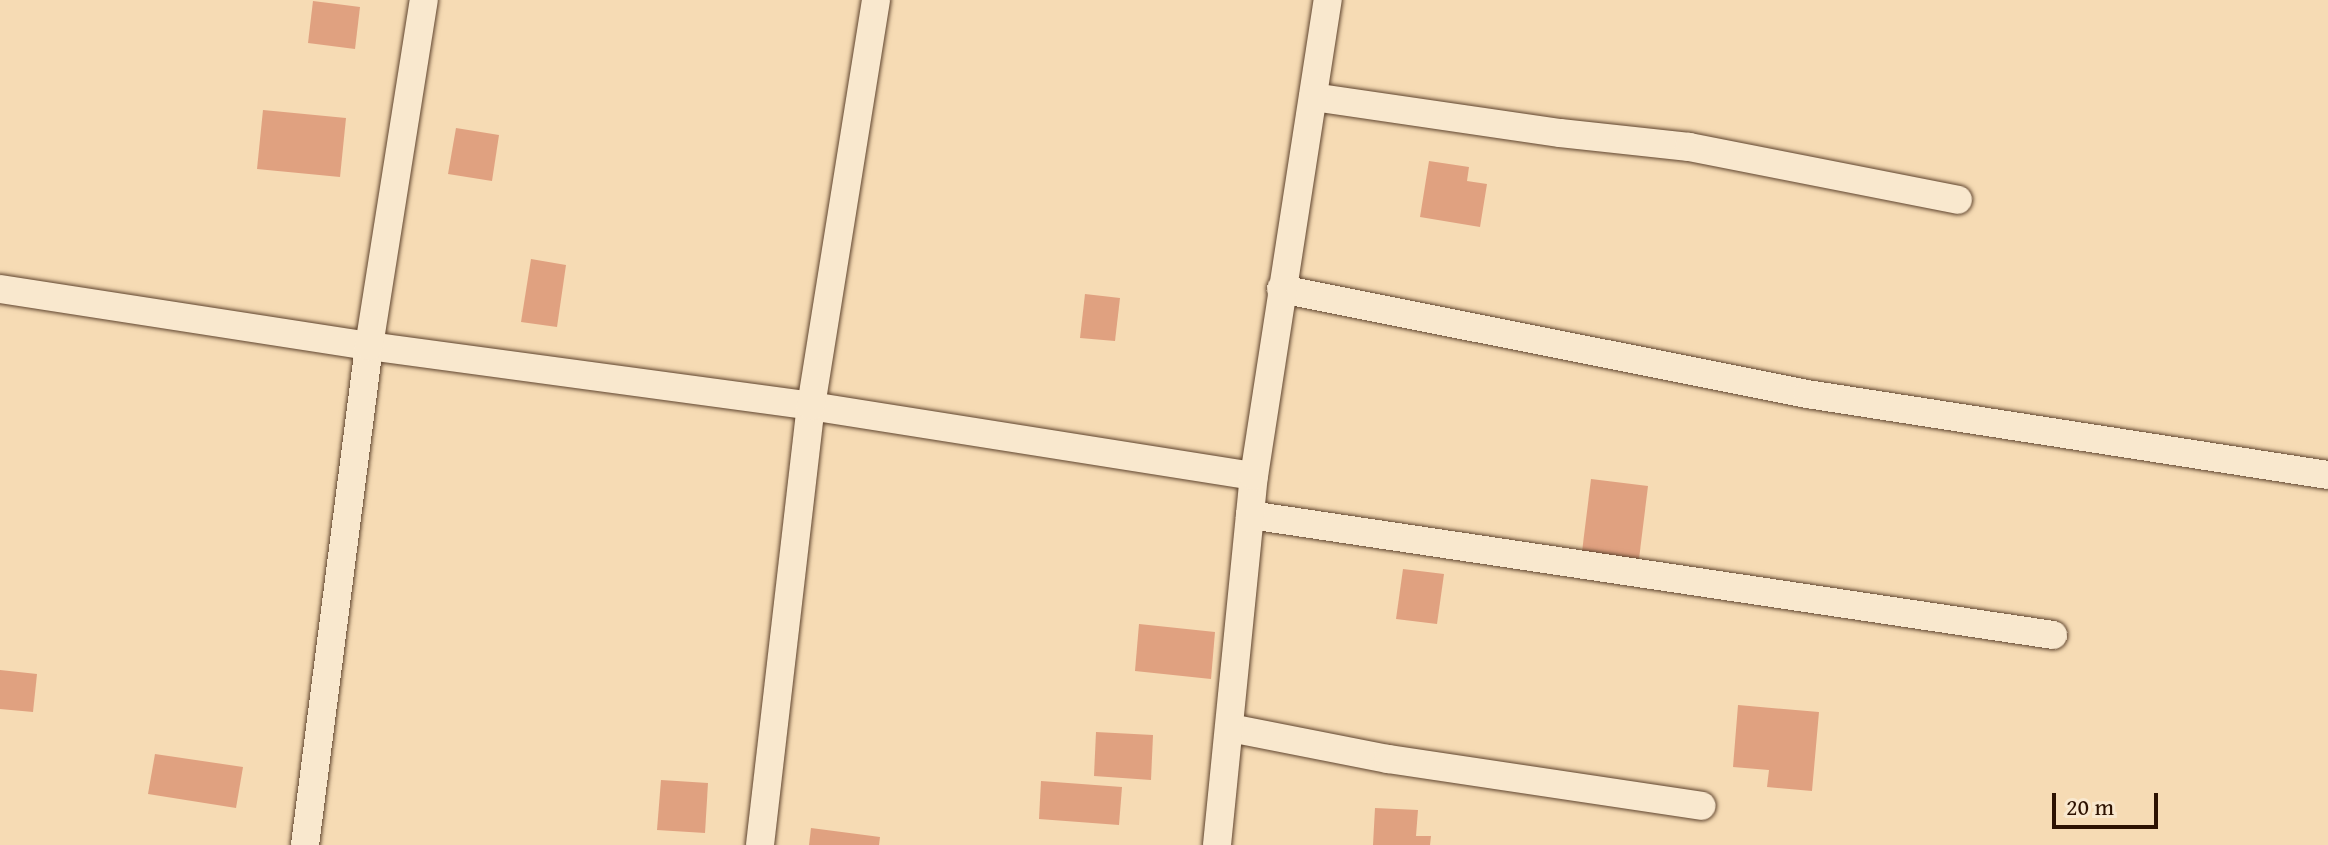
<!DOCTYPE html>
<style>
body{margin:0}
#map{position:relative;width:2328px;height:845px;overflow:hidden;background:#f6dbb4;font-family:"Gentium Book Plus",serif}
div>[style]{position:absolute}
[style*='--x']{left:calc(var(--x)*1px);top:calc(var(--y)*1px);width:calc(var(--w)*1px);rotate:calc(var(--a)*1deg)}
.building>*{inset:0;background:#e0a180}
.roads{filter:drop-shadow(0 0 2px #5f442e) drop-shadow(0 0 2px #5f442e)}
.minor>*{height:28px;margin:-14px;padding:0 14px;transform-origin:14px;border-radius:14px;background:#f9e8ce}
span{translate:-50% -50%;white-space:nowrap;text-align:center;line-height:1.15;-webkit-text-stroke:8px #f9e8ce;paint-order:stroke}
.scale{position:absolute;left:2052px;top:793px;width:106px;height:36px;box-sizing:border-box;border:4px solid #2d1201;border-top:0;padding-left:10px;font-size:24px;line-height:28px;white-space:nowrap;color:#2d1201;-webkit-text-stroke:6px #f9e8ce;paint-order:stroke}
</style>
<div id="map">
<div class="building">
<div style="clip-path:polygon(313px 1px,360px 7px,355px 49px,308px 43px)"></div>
<div style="clip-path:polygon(263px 110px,346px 118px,340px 177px,257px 169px)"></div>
<div style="clip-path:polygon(456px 128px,499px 135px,492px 181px,448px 174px)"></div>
<div style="clip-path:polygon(1429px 161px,1469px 167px,1467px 181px,1487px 184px,1480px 227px,1420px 217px)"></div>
<div style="clip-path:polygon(531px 259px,566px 265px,557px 327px,521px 322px)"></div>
<div style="clip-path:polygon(1085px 294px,1120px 298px,1115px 341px,1080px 338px)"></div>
<div style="clip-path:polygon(1591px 479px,1648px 486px,1638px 567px,1581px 560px)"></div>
<div style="clip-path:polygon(1403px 569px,1444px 574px,1437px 624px,1396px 619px)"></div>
<div style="clip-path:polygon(1139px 624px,1215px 632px,1211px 679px,1135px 671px)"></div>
<div style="clip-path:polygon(0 670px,37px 674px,33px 712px,0 709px)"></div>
<div style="clip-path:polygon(1738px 705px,1819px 712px,1812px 791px,1767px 787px,1769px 770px,1733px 767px)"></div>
<div style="clip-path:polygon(1096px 732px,1153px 735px,1151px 780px,1094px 776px)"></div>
<div style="clip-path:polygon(155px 754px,243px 767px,236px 808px,148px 794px)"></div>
<div style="clip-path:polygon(661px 780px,708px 783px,705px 833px,657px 830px)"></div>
<div style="clip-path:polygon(1041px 781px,1122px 787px,1119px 825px,1039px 819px)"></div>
<div style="clip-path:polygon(1375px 808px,1418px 810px,1416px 836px,1431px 836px,1430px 845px,1373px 845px)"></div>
<div style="clip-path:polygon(811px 828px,880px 837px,879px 845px,809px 845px)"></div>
</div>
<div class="roads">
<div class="minor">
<div style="--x:1313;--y:97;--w:250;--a:8.3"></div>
<div style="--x:1560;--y:133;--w:130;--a:6.2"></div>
<div style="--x:1689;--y:147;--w:274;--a:11.1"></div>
<div style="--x:0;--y:289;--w:373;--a:8.8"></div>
<div style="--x:369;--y:346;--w:446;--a:7.7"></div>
<div style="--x:811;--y:406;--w:448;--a:9"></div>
<div style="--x:1281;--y:289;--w:536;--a:11.29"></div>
<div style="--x:1807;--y:394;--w:527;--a:8.84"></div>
<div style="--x:1250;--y:515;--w:812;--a:8.5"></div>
<div style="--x:1230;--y:728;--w:161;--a:11.1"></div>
<div style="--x:1388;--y:759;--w:317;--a:8.5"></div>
<div style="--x:305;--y:845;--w:503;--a:-82.69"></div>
<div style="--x:369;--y:346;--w:350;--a:-81"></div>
<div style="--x:760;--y:845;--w:442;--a:-83.4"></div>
<div style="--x:811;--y:406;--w:411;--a:-80.9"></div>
<div style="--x:1217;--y:845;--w:371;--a:-84.3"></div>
<div style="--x:1254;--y:476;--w:482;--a:-81.2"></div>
</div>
</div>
<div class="scale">20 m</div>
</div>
